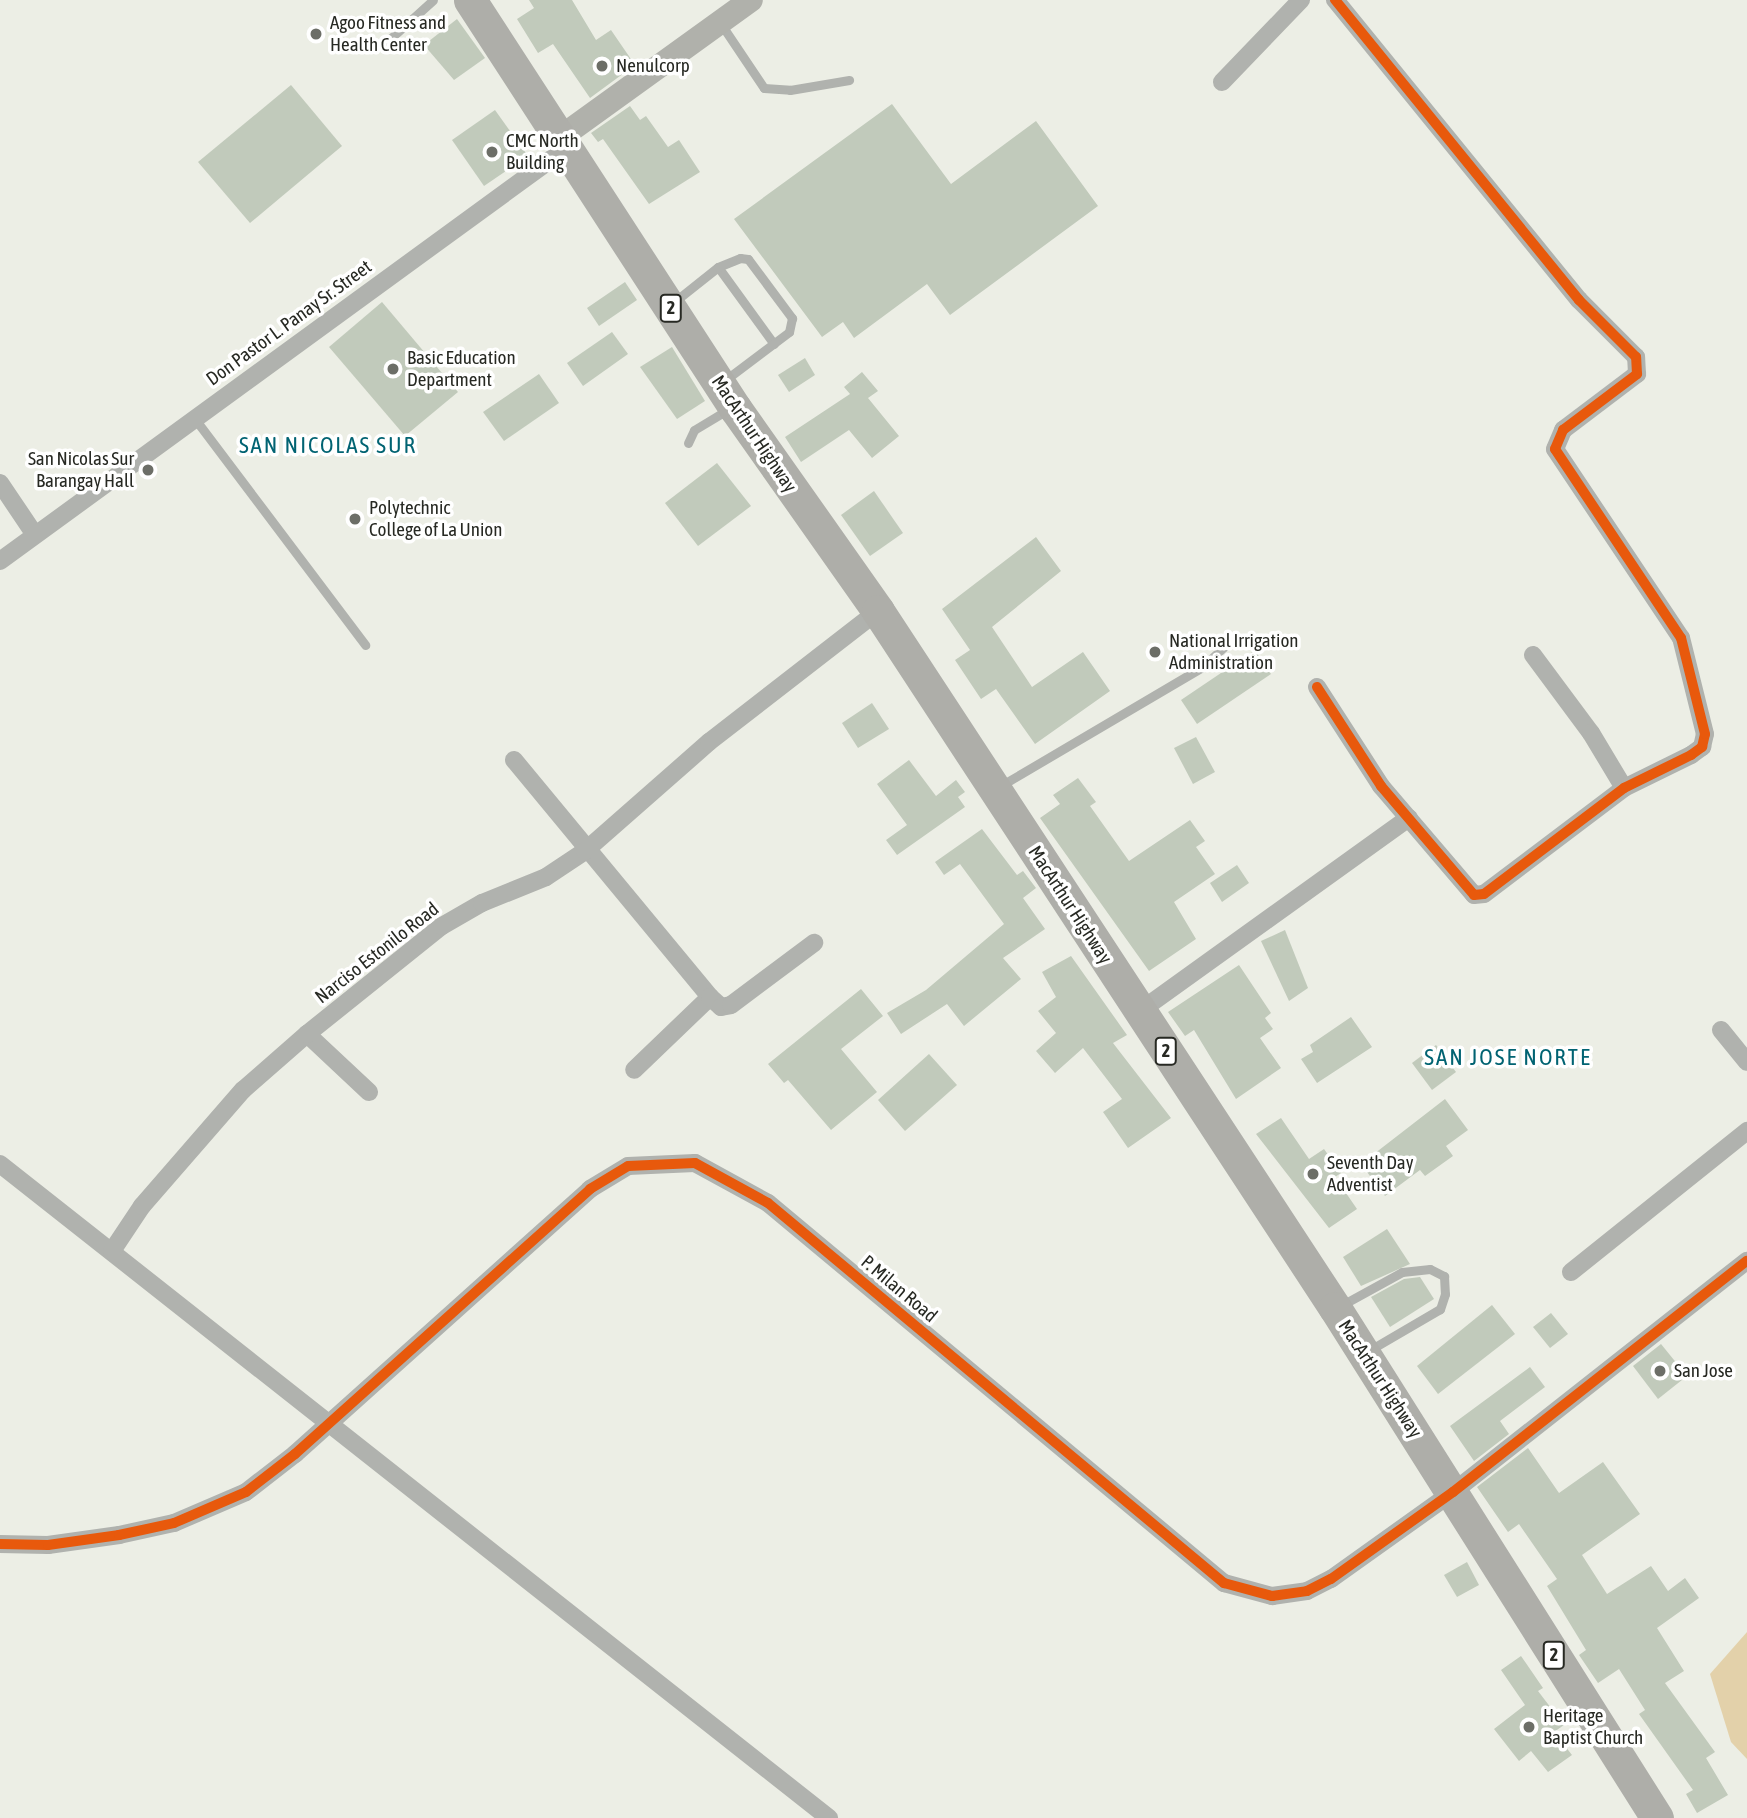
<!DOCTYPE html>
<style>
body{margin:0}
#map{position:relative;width:1747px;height:1818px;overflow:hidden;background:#eceee5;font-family:"Asap Condensed",sans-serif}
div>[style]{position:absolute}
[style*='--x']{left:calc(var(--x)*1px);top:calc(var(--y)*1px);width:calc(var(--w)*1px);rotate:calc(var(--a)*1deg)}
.forest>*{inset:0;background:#e3d1aa}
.building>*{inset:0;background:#c1cabb}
.lane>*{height:9px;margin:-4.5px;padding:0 4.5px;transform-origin:4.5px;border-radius:4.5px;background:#b0b2ae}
.street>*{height:18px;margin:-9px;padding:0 9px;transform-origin:9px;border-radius:9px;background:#b0b2ae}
.secondary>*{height:24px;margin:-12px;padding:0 12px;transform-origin:12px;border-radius:12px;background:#b0b1ab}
.highway>*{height:33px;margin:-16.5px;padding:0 16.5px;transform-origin:16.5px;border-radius:16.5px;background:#aeaea9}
.cycleway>*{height:10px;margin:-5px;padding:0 5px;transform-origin:5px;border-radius:5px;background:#e8590c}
.dots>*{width:19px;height:19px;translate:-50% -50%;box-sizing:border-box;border:4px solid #fff;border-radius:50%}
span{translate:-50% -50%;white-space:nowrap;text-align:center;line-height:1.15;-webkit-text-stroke:7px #fff;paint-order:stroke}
.shield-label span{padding:2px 5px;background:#fff;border:2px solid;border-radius:5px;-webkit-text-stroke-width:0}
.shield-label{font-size:18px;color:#272923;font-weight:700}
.poi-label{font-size:19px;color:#272923}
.left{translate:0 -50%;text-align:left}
.right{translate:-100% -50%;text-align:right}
.street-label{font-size:19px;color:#272923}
.quarter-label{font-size:23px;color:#016372;letter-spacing:2px}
</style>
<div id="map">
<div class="forest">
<div style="clip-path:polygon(1747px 1632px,1747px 1759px,1731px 1742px,1710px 1674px)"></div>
</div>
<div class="building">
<div style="clip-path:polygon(529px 0,572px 0,596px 40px,611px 30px,635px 65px,590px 98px,553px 44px,538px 53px,517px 19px,534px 8px)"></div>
<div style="clip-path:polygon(457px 19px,485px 58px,454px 80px,424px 45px)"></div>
<div style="clip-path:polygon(291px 85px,342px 146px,250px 223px,198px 162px)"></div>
<div style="clip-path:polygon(892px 104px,951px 184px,1036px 121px,1098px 206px,950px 315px,927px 284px,854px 338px,843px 322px,822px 337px,734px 219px)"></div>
<div style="clip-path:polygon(630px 106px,640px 120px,646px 116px,668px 147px,679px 140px,700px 172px,649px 204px,603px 139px,598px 142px,591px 133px)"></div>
<div style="clip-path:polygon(495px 110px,528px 156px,484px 186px,452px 140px)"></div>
<div style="clip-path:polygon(625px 282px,637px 300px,599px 326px,587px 308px)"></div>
<div style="clip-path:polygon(382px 302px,458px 392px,405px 436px,329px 347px)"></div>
<div style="clip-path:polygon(612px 332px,628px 354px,583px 386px,567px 363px)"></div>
<div style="clip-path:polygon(672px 347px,705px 401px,677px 419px,640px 367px)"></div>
<div style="clip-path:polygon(805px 358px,815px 375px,789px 392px,778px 375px)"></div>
<div style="clip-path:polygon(862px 372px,878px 391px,868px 398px,899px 436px,872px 458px,849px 430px,801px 462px,785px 437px,850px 394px,844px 387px)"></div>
<div style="clip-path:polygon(539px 374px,559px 403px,504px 441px,483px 412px)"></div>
<div style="clip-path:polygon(717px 463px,751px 506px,698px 546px,665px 503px)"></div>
<div style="clip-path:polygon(874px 491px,903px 533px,870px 556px,841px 515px)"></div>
<div style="clip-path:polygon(1036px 537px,1061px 571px,992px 627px,1032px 687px,1083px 652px,1110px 691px,1035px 744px,996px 689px,981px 699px,955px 660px,970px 650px,942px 609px)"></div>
<div style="clip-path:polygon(1255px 650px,1271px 674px,1197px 724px,1181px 700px)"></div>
<div style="clip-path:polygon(872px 703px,889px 729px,858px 748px,842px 723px)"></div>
<div style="clip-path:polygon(1196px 737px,1215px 772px,1193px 784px,1174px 748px)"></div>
<div style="clip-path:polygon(909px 760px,936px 796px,956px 780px,965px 792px,958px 797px,965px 807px,897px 855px,886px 840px,907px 825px,877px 784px)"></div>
<div style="clip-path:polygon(1078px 778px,1096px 802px,1090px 806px,1129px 861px,1190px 820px,1205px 841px,1196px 847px,1215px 874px,1174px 902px,1196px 939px,1149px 971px,1040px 818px,1060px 804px,1053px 795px)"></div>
<div style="clip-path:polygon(982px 829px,1017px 875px,1023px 871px,1036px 888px,1023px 898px,1045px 929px,1003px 958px,1021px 979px,964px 1026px,947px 1004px,901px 1034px,887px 1013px,926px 990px,1004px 924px,960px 864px,944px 875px,935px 862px)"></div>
<div style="clip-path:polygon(1237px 865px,1249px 883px,1222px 902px,1210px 883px)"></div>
<div style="clip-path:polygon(1285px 930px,1308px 988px,1289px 1001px,1261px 941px)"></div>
<div style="clip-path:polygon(1071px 956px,1127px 1035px,1113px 1043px,1171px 1118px,1128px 1148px,1103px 1112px,1122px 1099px,1083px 1048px,1055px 1073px,1036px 1051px,1056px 1033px,1038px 1011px,1056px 997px,1042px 972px)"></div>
<div style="clip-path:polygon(1239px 965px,1271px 1013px,1265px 1018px,1273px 1029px,1260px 1038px,1281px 1068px,1236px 1099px,1194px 1030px,1185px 1036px,1168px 1012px)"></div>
<div style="clip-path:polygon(861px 989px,883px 1016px,841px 1049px,877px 1092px,831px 1130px,788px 1080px,784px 1083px,768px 1064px)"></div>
<div style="clip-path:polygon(1351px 1017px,1372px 1047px,1317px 1083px,1301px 1059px,1313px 1052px,1310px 1045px)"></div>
<div style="clip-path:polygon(1436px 1045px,1456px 1072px,1432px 1090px,1412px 1063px)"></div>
<div style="clip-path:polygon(929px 1054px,957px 1085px,905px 1131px,878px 1100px)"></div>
<div style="clip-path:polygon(1445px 1099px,1468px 1130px,1446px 1146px,1453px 1156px,1425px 1176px,1420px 1170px,1385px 1196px,1361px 1164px)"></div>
<div style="clip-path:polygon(1281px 1118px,1309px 1159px,1324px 1149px,1341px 1173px,1335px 1177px,1357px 1209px,1329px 1228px,1256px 1134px)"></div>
<div style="clip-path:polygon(1387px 1229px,1410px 1264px,1361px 1286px,1343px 1257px)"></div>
<div style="clip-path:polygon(1420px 1277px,1434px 1299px,1390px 1327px,1371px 1297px,1404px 1279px)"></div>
<div style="clip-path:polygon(1492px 1305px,1515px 1334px,1438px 1394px,1417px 1366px)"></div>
<div style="clip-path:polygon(1551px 1313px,1568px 1334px,1550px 1348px,1533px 1327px)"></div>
<div style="clip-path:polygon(1661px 1344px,1687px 1376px,1658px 1399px,1633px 1366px)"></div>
<div style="clip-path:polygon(1530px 1367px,1545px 1387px,1500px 1421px,1509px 1434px,1474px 1461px,1450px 1426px)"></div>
<div style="clip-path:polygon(1528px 1448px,1559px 1493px,1603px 1462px,1640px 1514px,1582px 1555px,1607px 1594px,1651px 1566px,1668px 1591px,1685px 1578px,1699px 1598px,1657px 1628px,1684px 1671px,1665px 1683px,1715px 1752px,1706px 1758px,1728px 1795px,1697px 1813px,1686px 1794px,1693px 1790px,1639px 1714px,1645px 1710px,1619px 1669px,1598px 1683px,1579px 1655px,1586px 1650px,1547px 1586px,1557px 1579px,1519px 1524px,1508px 1532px,1477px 1487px)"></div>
<div style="clip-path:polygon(1467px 1562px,1479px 1585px,1457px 1597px,1444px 1575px)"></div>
<div style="clip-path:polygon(1521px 1656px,1543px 1688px,1538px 1691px,1564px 1725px,1554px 1732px,1572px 1755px,1548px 1772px,1531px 1751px,1519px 1761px,1494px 1729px,1525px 1705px,1501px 1670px)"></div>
</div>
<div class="lane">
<div style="--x:721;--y:24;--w:77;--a:56.1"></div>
<div style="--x:764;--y:88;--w:26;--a:4"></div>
<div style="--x:790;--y:90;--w:60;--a:-9.6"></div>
<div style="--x:381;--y:47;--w:70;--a:-42.1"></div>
<div style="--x:718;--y:267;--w:95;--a:54"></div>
<div style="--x:674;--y:302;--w:56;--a:-38.5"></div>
<div style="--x:718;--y:267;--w:24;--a:-22"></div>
<div style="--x:740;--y:258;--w:8;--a:7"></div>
<div style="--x:748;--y:259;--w:74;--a:53.3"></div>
<div style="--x:792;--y:318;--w:14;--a:102"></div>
<div style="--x:789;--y:332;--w:80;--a:143.1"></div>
<div style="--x:195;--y:419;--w:283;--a:53"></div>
<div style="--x:688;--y:443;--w:14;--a:-65"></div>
<div style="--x:694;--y:430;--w:39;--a:-31"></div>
<div style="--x:1002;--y:785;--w:232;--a:-30.5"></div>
<div style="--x:1202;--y:667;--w:46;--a:-42.4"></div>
<div style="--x:1342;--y:1305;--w:68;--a:-28.8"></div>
<div style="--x:1402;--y:1272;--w:28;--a:-6"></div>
<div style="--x:1430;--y:1269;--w:16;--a:27"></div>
<div style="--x:1444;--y:1276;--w:18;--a:87"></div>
<div style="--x:1445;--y:1294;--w:16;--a:108"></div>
<div style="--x:1440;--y:1309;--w:83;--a:149.7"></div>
</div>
<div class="street">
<div style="--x:1222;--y:82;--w:114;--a:-46.1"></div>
<div style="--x:0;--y:483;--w:59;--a:56"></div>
<div style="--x:0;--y:561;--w:703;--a:-36.09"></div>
<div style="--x:1533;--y:655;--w:97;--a:53.4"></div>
<div style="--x:1591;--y:733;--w:64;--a:59"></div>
<div style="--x:1317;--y:687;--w:118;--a:57.1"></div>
<div style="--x:1381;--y:786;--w:143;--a:49.5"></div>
<div style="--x:1474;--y:895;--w:10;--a:-6"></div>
<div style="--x:1484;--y:894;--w:176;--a:-37.1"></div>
<div style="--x:1624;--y:788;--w:75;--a:-26.2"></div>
<div style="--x:1691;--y:755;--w:14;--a:-36"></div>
<div style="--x:1702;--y:747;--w:13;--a:-77"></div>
<div style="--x:1705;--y:734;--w:99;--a:-104"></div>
<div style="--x:1681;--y:638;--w:227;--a:-123.7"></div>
<div style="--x:1555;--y:449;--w:21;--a:-67"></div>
<div style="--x:1563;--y:430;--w:93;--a:-37.1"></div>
<div style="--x:1637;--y:374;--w:17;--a:-93"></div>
<div style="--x:1636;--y:357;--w:81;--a:-135"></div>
<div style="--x:1579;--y:300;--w:387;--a:-129.1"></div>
<div style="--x:514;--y:760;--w:308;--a:50.4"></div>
<div style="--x:710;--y:997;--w:105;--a:136.2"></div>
<div style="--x:710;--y:997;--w:15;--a:42"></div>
<div style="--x:721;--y:1007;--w:10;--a:-11"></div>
<div style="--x:731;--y:1005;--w:104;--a:-36.8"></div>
<div style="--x:1140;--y:1011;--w:331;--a:-35.7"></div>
<div style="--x:1721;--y:1030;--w:41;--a:50.9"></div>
<div style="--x:307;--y:1034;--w:85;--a:43.1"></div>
<div style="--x:0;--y:1164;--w:1056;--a:38.27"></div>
<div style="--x:112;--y:1251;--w:54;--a:-56.3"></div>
<div style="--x:142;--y:1206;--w:154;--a:-49"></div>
<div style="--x:243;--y:1090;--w:85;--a:-41.2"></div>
<div style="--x:307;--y:1034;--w:173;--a:-38.7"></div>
<div style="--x:442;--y:926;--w:46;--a:-29.9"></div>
<div style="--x:482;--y:903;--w:69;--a:-22.1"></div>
<div style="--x:546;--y:877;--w:47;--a:-33.7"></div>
<div style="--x:585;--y:851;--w:165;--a:-41.3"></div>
<div style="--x:709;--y:742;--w:214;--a:-37.8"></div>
<div style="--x:1571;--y:1272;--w:226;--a:-38.7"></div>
<div style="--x:0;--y:1544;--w:48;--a:1.2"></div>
<div style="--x:48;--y:1545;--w:72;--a:-8"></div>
<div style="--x:119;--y:1535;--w:56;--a:-12.3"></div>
<div style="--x:174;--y:1523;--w:78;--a:-23.3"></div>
<div style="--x:246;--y:1492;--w:62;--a:-37.8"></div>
<div style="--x:295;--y:1454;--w:397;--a:-41.9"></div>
<div style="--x:590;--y:1189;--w:44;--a:-31.2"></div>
<div style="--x:628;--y:1166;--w:67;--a:-2.6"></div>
<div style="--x:695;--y:1163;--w:83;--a:28.7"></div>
<div style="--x:768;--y:1203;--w:594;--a:39.81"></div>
<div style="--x:1224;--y:1583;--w:50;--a:15.2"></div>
<div style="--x:1272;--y:1596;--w:35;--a:-8"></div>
<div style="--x:1307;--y:1591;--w:27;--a:-27"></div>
<div style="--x:1331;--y:1579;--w:150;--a:-35.5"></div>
<div style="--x:1453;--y:1492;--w:374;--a:-38.2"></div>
</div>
<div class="secondary">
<div style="--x:561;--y:137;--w:234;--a:-35.8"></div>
</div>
<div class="highway">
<div style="--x:470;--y:0;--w:487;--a:57"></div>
<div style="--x:735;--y:408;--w:248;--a:54.8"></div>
<div style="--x:878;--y:611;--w:833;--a:56.75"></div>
<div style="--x:1335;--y:1308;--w:603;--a:57.73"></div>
</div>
<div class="cycleway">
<div style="--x:1317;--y:687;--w:118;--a:57.1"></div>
<div style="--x:1381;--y:786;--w:143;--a:49.5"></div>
<div style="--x:1474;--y:895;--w:10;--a:-6"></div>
<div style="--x:1484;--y:894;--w:176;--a:-37.1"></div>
<div style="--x:1624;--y:788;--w:75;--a:-26.2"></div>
<div style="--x:1691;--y:755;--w:14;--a:-36"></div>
<div style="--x:1702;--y:747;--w:13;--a:-77"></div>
<div style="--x:1705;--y:734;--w:99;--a:-104"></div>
<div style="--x:1681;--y:638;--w:227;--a:-123.7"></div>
<div style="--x:1555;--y:449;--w:21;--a:-67"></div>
<div style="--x:1563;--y:430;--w:93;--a:-37.1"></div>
<div style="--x:1637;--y:374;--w:17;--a:-93"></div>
<div style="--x:1636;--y:357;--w:81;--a:-135"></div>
<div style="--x:1579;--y:300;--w:387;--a:-129.1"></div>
<div style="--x:0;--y:1544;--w:48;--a:1.2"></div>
<div style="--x:48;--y:1545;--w:72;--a:-8"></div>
<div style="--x:119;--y:1535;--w:56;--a:-12.3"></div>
<div style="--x:174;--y:1523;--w:78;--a:-23.3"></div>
<div style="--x:246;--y:1492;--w:62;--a:-37.8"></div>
<div style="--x:295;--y:1454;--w:397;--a:-41.9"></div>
<div style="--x:590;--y:1189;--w:44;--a:-31.2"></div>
<div style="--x:628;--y:1166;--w:67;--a:-2.6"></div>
<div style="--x:695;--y:1163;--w:83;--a:28.7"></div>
<div style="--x:768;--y:1203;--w:594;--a:39.81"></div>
<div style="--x:1224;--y:1583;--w:50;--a:15.2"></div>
<div style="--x:1272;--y:1596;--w:35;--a:-8"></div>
<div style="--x:1307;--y:1591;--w:27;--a:-27"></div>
<div style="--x:1331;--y:1579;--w:150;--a:-35.5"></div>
<div style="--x:1453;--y:1492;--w:374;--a:-38.2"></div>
</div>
<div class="dots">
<div style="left:316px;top:34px;background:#6c6e67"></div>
<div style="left:602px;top:66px;background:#6c6e67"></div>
<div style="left:492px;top:152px;background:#6c6e67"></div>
<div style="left:393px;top:369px;background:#6c6e67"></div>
<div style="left:148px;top:470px;background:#6c6e67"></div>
<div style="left:355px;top:519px;background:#6c6e67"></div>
<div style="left:1155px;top:652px;background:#6c6e67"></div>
<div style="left:1313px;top:1174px;background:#6c6e67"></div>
<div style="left:1660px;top:1371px;background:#6c6e67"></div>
<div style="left:1529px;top:1727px;background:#6c6e67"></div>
</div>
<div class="shield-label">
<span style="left:671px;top:308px">2</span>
<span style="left:1166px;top:1051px">2</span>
<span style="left:1554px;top:1655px">2</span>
</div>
<div class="poi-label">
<span class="left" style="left:330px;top:34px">Agoo Fitness and<br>Health Center</span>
<span class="left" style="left:616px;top:66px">Nenulcorp</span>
<span class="left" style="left:506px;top:152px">CMC North<br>Building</span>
<span class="left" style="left:407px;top:369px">Basic Education<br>Department</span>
<span class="right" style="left:134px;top:470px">San Nicolas Sur<br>Barangay Hall</span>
<span class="left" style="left:369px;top:519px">Polytechnic<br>College of La Union</span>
<span class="left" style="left:1169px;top:652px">National Irrigation<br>Administration</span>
<span class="left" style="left:1327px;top:1174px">Seventh Day<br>Adventist</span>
<span class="left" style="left:1674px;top:1371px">San Jose</span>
<span class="left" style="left:1543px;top:1727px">Heritage<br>Baptist Church</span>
</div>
<div class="street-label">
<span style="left:289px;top:323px;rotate:-36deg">Don Pastor L. Panay Sr. Street</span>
<span style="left:754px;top:434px;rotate:56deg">MacArthur Highway</span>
<span style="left:1070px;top:905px;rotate:57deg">MacArthur Highway</span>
<span style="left:377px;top:953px;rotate:-38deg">Narciso Estonilo Road</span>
<span style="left:899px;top:1289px;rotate:40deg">P. Milan Road</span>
<span style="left:1380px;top:1379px;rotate:57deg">MacArthur Highway</span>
</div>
<div class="quarter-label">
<span style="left:328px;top:445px">SAN NICOLAS SUR</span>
<span style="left:1508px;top:1057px">SAN JOSE NORTE</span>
</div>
</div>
